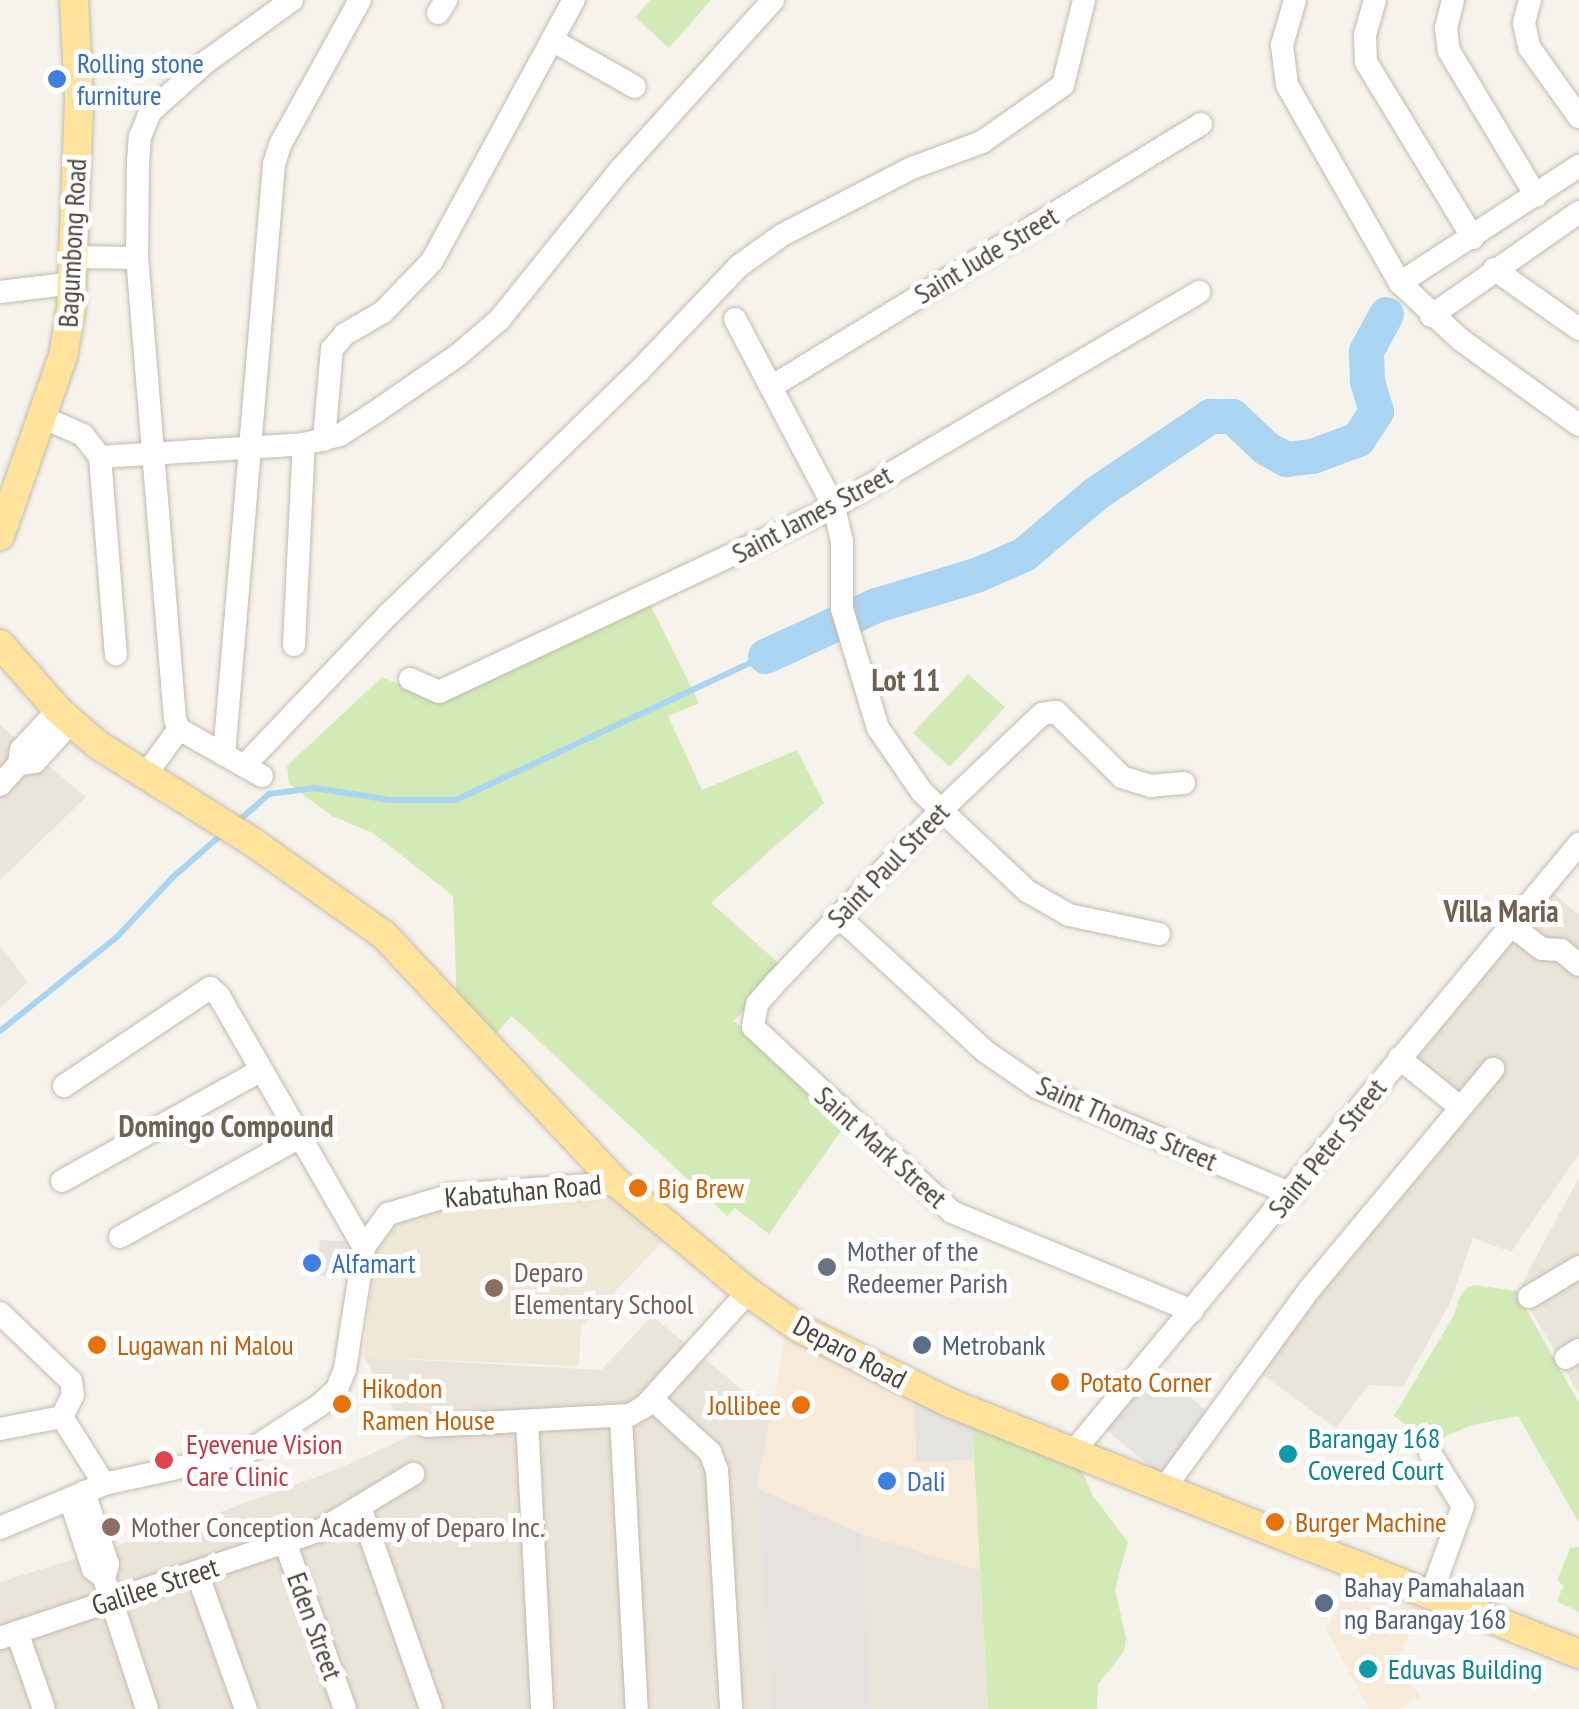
<!DOCTYPE html>
<style>
body{margin:0}
#map{position:relative;width:1579px;height:1709px;overflow:hidden;background:#f6f3ec;font-family:"PT Sans Narrow",sans-serif}
div>[style]{position:absolute}
[style*='--x']{left:calc(var(--x)*1px);top:calc(var(--y)*1px);width:calc(var(--w)*1px);rotate:calc(var(--a)*1deg)}
.residential>*{inset:0;background:#eae5da}
.commercial>*{inset:0;background:#f7ead8}
.industrial>*{inset:0;background:#e6e2dd}
.education>*{inset:0;background:#efe8d6}
.green>*{inset:0;background:#d2eab5}
.parking>*{inset:0;background:#e5e3e0}
.stream>*{height:6px;margin:-3px;padding:0 3px;transform-origin:3px;border-radius:3px;background:#a9d4f2}
.river>*{height:35px;margin:-17.5px;padding:0 17.5px;transform-origin:17.5px;border-radius:17.5px;background:#a9d4f2}
.roads{filter:drop-shadow(0 0 2px #c2bbae) drop-shadow(0 0 2px #c2bbae)}
.minor>*{height:22px;margin:-11px;padding:0 11px;transform-origin:11px;border-radius:11px;background:#fff}
.major>*{height:28px;margin:-14px;padding:0 14px;transform-origin:14px;border-radius:14px;background:#ffe39c}
.dots>*{width:28px;height:28px;translate:-50% -50%;box-sizing:border-box;border:5px solid #fff;border-radius:50%}
span{translate:-50% -50%;white-space:nowrap;text-align:center;line-height:1.15;-webkit-text-stroke:10px #fff;paint-order:stroke}
.shop-label{font-size:28px;color:#366cbe}
.left{translate:0 -50%;text-align:left}
.street-label{font-size:28px;color:#4b4439}
.food-label{font-size:28px;color:#c56008}
.right{translate:-100% -50%;text-align:right}
.worship-label{font-size:28px;color:#5b616d}
.education-label{font-size:28px;color:#785e54}
.service-label{font-size:28px;color:#4e5e75}
.culture-label{font-size:28px;color:#0d838f}
.health-label{font-size:28px;color:#be3a42}
.neighbourhood-label{font-size:30px;color:#6e6250;font-weight:700}
</style>
<div id="map">
<div class="residential">
<div style="clip-path:polygon(0 725px,86px 797px,0 880px)"></div>
<div style="clip-path:polygon(1548px 888px,1579px 915px,1579px 1154px,1511px 1252px,1473px 1238px,1450px 1303px,1403px 1387px,1369px 1385px,1336px 1428px,1257px 1371px,1461px 1099px,1405px 1058px)"></div>
<div style="clip-path:polygon(0 947px,28px 982px,0 1008px)"></div>
<div style="clip-path:polygon(1579px 1177px,1579px 1394px,1519px 1289px)"></div>
<div style="clip-path:polygon(652px 1316px,771px 1413px,757px 1488px,772px 1709px,0 1709px,0 1582px,193px 1522px,330px 1472px,408px 1437px,364px 1357px,601px 1370px)"></div>
<div style="clip-path:polygon(862px 1534px,980px 1570px,988px 1709px,871px 1709px)"></div>
</div>
<div class="commercial">
<div style="clip-path:polygon(786px 1332px,915px 1401px,972px 1423px,980px 1570px,862px 1534px,757px 1488px)"></div>
<div style="clip-path:polygon(1354px 1577px,1424px 1607px,1397px 1659px,1420px 1697px,1398px 1709px,1369px 1709px,1326px 1629px)"></div>
</div>
<div class="industrial">
<div style="clip-path:polygon(757px 1488px,862px 1534px,871px 1709px,772px 1709px)"></div>
</div>
<div class="education">
<div style="clip-path:polygon(615px 1188px,669px 1235px,581px 1327px,579px 1366px,364px 1357px,375px 1250px,398px 1224px,427px 1208px)"></div>
</div>
<div class="green">
<div style="clip-path:polygon(650px 0,711px 0,669px 48px,635px 17px)"></div>
<div style="clip-path:polygon(650px 604px,699px 703px,668px 716px,702px 790px,797px 750px,824px 803px,711px 903px,783px 967px,734px 1021px,847px 1122px,769px 1234px,735px 1208px,727px 1216px,512px 1016px,488px 1041px,457px 1004px,453px 896px,373px 833px,332px 816px,289px 784px,287px 766px,382px 677px,437px 701px)"></div>
<div style="clip-path:polygon(968px 674px,1005px 707px,950px 767px,913px 733px)"></div>
<div style="clip-path:polygon(1475px 1285px,1516px 1291px,1579px 1403px,1579px 1523px,1518px 1416px,1472px 1425px,1417px 1449px,1409px 1427px,1394px 1416px,1454px 1315px,1459px 1298px,1466px 1288px)"></div>
<div style="clip-path:polygon(972px 1423px,1081px 1468px,1093px 1496px,1128px 1542px,1115px 1589px,1126px 1639px,1124px 1651px,1098px 1685px,1097px 1709px,988px 1709px)"></div>
<div style="clip-path:polygon(1579px 1547px,1579px 1612px,1557px 1601px,1564px 1586px,1557px 1581px,1570px 1548px)"></div>
</div>
<div class="parking">
<div style="clip-path:polygon(320px 1240px,353px 1242px,355px 1279px,317px 1275px)"></div>
<div style="clip-path:polygon(1155px 1367px,1209px 1413px,1162px 1476px,1104px 1428px)"></div>
<div style="clip-path:polygon(915px 1401px,972px 1423px,973px 1460px,916px 1462px)"></div>
</div>
<div class="stream">
<div style="--x:236;--y:823;--w:44;--a:-41.3"></div>
<div style="--x:269;--y:794;--w:46;--a:-7.4"></div>
<div style="--x:315;--y:788;--w:76;--a:9.1"></div>
<div style="--x:390;--y:800;--w:66;--a:0"></div>
<div style="--x:456;--y:800;--w:341;--a:-25"></div>
<div style="--x:0;--y:1031;--w:150;--a:-38.8"></div>
<div style="--x:117;--y:937;--w:81;--a:-47"></div>
<div style="--x:172;--y:878;--w:67;--a:-41.3"></div>
</div>
<div class="river">
<div style="--x:765;--y:656;--w:122;--a:-24.7"></div>
<div style="--x:876;--y:605;--w:104;--a:-16.7"></div>
<div style="--x:976;--y:575;--w:52;--a:-23.6"></div>
<div style="--x:1024;--y:554;--w:94;--a:-40.3"></div>
<div style="--x:1096;--y:493;--w:138;--a:-34"></div>
<div style="--x:1210;--y:416;--w:22;--a:0"></div>
<div style="--x:1232;--y:416;--w:47;--a:43.3"></div>
<div style="--x:1266;--y:448;--w:23;--a:29"></div>
<div style="--x:1286;--y:459;--w:26;--a:-7"></div>
<div style="--x:1312;--y:456;--w:49;--a:-20.3"></div>
<div style="--x:1358;--y:439;--w:33;--a:-57"></div>
<div style="--x:1376;--y:411;--w:31;--a:-107"></div>
<div style="--x:1367;--y:381;--w:30;--a:-92"></div>
<div style="--x:1366;--y:351;--w:42;--a:-61.6"></div>
</div>
<div class="roads">
<div class="minor">
<div style="--x:1295;--y:0;--w:47;--a:106.1"></div>
<div style="--x:1282;--y:45;--w:40;--a:82.9"></div>
<div style="--x:1287;--y:85;--w:228;--a:60.3"></div>
<div style="--x:1400;--y:283;--w:83;--a:43.1"></div>
<div style="--x:1461;--y:340;--w:145;--a:35.8"></div>
<div style="--x:1375;--y:0;--w:37;--a:106"></div>
<div style="--x:1365;--y:36;--w:26;--a:88"></div>
<div style="--x:1366;--y:62;--w:206;--a:58.7"></div>
<div style="--x:1453;--y:0;--w:29;--a:104"></div>
<div style="--x:1446;--y:28;--w:23;--a:83"></div>
<div style="--x:1449;--y:51;--w:169;--a:59"></div>
<div style="--x:1530;--y:0;--w:24;--a:105"></div>
<div style="--x:1524;--y:23;--w:25;--a:78"></div>
<div style="--x:1529;--y:47;--w:86;--a:54.5"></div>
<div style="--x:438;--y:13;--w:15;--a:-58"></div>
<div style="--x:552;--y:40;--w:95;--a:29.5"></div>
<div style="--x:75;--y:257;--w:62;--a:0.9"></div>
<div style="--x:1494;--y:269;--w:104;--a:35.2"></div>
<div style="--x:1400;--y:283;--w:214;--a:-33.2"></div>
<div style="--x:0;--y:292;--w:75;--a:-6.9"></div>
<div style="--x:1431;--y:316;--w:181;--a:-35.1"></div>
<div style="--x:735;--y:319;--w:212;--a:62.2"></div>
<div style="--x:834;--y:507;--w:35;--a:77"></div>
<div style="--x:842;--y:541;--w:68;--a:90"></div>
<div style="--x:842;--y:609;--w:124;--a:73.2"></div>
<div style="--x:878;--y:728;--w:78;--a:55.5"></div>
<div style="--x:922;--y:792;--w:144;--a:43.3"></div>
<div style="--x:1027;--y:891;--w:48;--a:29.7"></div>
<div style="--x:1069;--y:915;--w:92;--a:11.9"></div>
<div style="--x:771;--y:387;--w:504;--a:-31.45"></div>
<div style="--x:42;--y:417;--w:45;--a:23.7"></div>
<div style="--x:83;--y:435;--w:28;--a:52"></div>
<div style="--x:100;--y:457;--w:198;--a:85.4"></div>
<div style="--x:324;--y:440;--w:91;--a:-85"></div>
<div style="--x:332;--y:349;--w:20;--a:-49"></div>
<div style="--x:345;--y:334;--w:44;--a:-30.1"></div>
<div style="--x:383;--y:312;--w:71;--a:-46.1"></div>
<div style="--x:432;--y:261;--w:297;--a:-61.5"></div>
<div style="--x:100;--y:457;--w:204;--a:-3.6"></div>
<div style="--x:304;--y:444;--w:37;--a:-14"></div>
<div style="--x:340;--y:435;--w:40;--a:-32.9"></div>
<div style="--x:374;--y:413;--w:102;--a:-34.6"></div>
<div style="--x:458;--y:355;--w:54;--a:-40.5"></div>
<div style="--x:499;--y:320;--w:194;--a:-51.1"></div>
<div style="--x:621;--y:169;--w:227;--a:-48"></div>
<div style="--x:294;--y:645;--w:201;--a:-87.2"></div>
<div style="--x:410;--y:679;--w:32;--a:24"></div>
<div style="--x:439;--y:692;--w:436;--a:-25.1"></div>
<div style="--x:834;--y:507;--w:424;--a:-30.5"></div>
<div style="--x:224;--y:755;--w:593;--a:-85.16"></div>
<div style="--x:274;--y:164;--w:22;--a:-72"></div>
<div style="--x:281;--y:143;--w:163;--a:-61.1"></div>
<div style="--x:19;--y:764;--w:16;--a:-7"></div>
<div style="--x:35;--y:762;--w:54;--a:-48"></div>
<div style="--x:244;--y:766;--w:210;--a:-46.4"></div>
<div style="--x:389;--y:614;--w:347;--a:-44.2"></div>
<div style="--x:638;--y:372;--w:146;--a:-46.4"></div>
<div style="--x:739;--y:266;--w:53;--a:-35.8"></div>
<div style="--x:782;--y:235;--w:146;--a:-27.3"></div>
<div style="--x:912;--y:168;--w:75;--a:-20.4"></div>
<div style="--x:982;--y:142;--w:99;--a:-35.1"></div>
<div style="--x:1063;--y:85;--w:88;--a:-76.1"></div>
<div style="--x:262;--y:776;--w:95;--a:-150.5"></div>
<div style="--x:179;--y:729;--w:11;--a:-112"></div>
<div style="--x:175;--y:719;--w:463;--a:-94.7"></div>
<div style="--x:137;--y:258;--w:95;--a:-89.4"></div>
<div style="--x:138;--y:163;--w:26;--a:-86"></div>
<div style="--x:140;--y:137;--w:27;--a:-68"></div>
<div style="--x:150;--y:112;--w:75;--a:-41.8"></div>
<div style="--x:206;--y:62;--w:106;--a:-35.8"></div>
<div style="--x:144;--y:777;--w:59;--a:-53.9"></div>
<div style="--x:1184;--y:783;--w:33;--a:175"></div>
<div style="--x:1151;--y:786;--w:30;--a:-163"></div>
<div style="--x:1122;--y:777;--w:93;--a:-135.4"></div>
<div style="--x:1056;--y:712;--w:14;--a:172"></div>
<div style="--x:1042;--y:714;--w:141;--a:136.4"></div>
<div style="--x:940;--y:811;--w:236;--a:133.8"></div>
<div style="--x:777;--y:981;--w:30;--a:131"></div>
<div style="--x:757;--y:1004;--w:23;--a:100"></div>
<div style="--x:753;--y:1027;--w:272;--a:42.9"></div>
<div style="--x:952;--y:1212;--w:260;--a:22.4"></div>
<div style="--x:0;--y:785;--w:28;--a:-48"></div>
<div style="--x:19;--y:764;--w:14;--a:-82"></div>
<div style="--x:21;--y:750;--w:54;--a:-47.2"></div>
<div style="--x:838;--y:916;--w:201;--a:42.6"></div>
<div style="--x:986;--y:1052;--w:62;--a:34.5"></div>
<div style="--x:1037;--y:1087;--w:277;--a:22.8"></div>
<div style="--x:1511;--y:925;--w:39;--a:38"></div>
<div style="--x:1542;--y:949;--w:19;--a:3"></div>
<div style="--x:1561;--y:950;--w:23;--a:40"></div>
<div style="--x:1399;--y:1058;--w:78;--a:38.8"></div>
<div style="--x:64;--y:1086;--w:176;--a:-33.9"></div>
<div style="--x:210;--y:988;--w:12;--a:42"></div>
<div style="--x:219;--y:996;--w:290;--a:60"></div>
<div style="--x:62;--y:1181;--w:227;--a:-29.1"></div>
<div style="--x:120;--y:1237;--w:206;--a:-29.1"></div>
<div style="--x:1529;--y:1297;--w:58;--a:-31"></div>
<div style="--x:0;--y:1313;--w:98;--a:43.8"></div>
<div style="--x:71;--y:1381;--w:14;--a:82"></div>
<div style="--x:73;--y:1395;--w:25;--a:117"></div>
<div style="--x:1566;--y:1358;--w:15;--a:-32"></div>
<div style="--x:652;--y:1399;--w:79;--a:42.4"></div>
<div style="--x:710;--y:1452;--w:19;--a:69"></div>
<div style="--x:717;--y:1470;--w:239;--a:86.6"></div>
<div style="--x:62;--y:1417;--w:79;--a:57.9"></div>
<div style="--x:621;--y:1418;--w:291;--a:86.9"></div>
<div style="--x:527;--y:1421;--w:288;--a:87"></div>
<div style="--x:426;--y:1426;--w:204;--a:-3.1"></div>
<div style="--x:630;--y:1415;--w:17;--a:-31"></div>
<div style="--x:645;--y:1406;--w:154;--a:-47.9"></div>
<div style="--x:0;--y:1429;--w:63;--a:-11"></div>
<div style="--x:1074;--y:1451;--w:790;--a:-50.24"></div>
<div style="--x:1430;--y:1453;--w:62;--a:58.1"></div>
<div style="--x:1463;--y:1506;--w:95;--a:109.8"></div>
<div style="--x:1166;--y:1486;--w:243;--a:-53.9"></div>
<div style="--x:1309;--y:1290;--w:288;--a:-50.2"></div>
<div style="--x:84;--y:1492;--w:76;--a:71.6"></div>
<div style="--x:108;--y:1564;--w:15;--a:106"></div>
<div style="--x:70;--y:1499;--w:74;--a:71.8"></div>
<div style="--x:93;--y:1569;--w:14;--a:39"></div>
<div style="--x:104;--y:1578;--w:138;--a:71.8"></div>
<div style="--x:360;--y:1507;--w:214;--a:70.6"></div>
<div style="--x:0;--y:1528;--w:113;--a:-22.9"></div>
<div style="--x:104;--y:1484;--w:145;--a:-12.3"></div>
<div style="--x:246;--y:1453;--w:88;--a:-33"></div>
<div style="--x:320;--y:1405;--w:23;--a:-43"></div>
<div style="--x:337;--y:1389;--w:22;--a:-68"></div>
<div style="--x:345;--y:1369;--w:123;--a:-81.1"></div>
<div style="--x:364;--y:1247;--w:41;--a:-54"></div>
<div style="--x:388;--y:1214;--w:66;--a:-16.8"></div>
<div style="--x:451;--y:1195;--w:166;--a:-4.1"></div>
<div style="--x:285;--y:1542;--w:177;--a:70.2"></div>
<div style="--x:197;--y:1573;--w:145;--a:70.2"></div>
<div style="--x:17;--y:1632;--w:82;--a:70.7"></div>
<div style="--x:0;--y:1638;--w:339;--a:-18.6"></div>
<div style="--x:321;--y:1530;--w:108;--a:-31.3"></div>
</div>
<div class="major">
<div style="--x:0;--y:536;--w:191;--a:-70.7"></div>
<div style="--x:63;--y:356;--w:47;--a:-80.1"></div>
<div style="--x:71;--y:310;--w:212;--a:-87.8"></div>
<div style="--x:79;--y:98;--w:98;--a:-92.9"></div>
<div style="--x:0;--y:644;--w:88;--a:48.7"></div>
<div style="--x:58;--y:710;--w:53;--a:41.2"></div>
<div style="--x:98;--y:745;--w:184;--a:32.1"></div>
<div style="--x:254;--y:843;--w:159;--a:35.3"></div>
<div style="--x:384;--y:935;--w:340;--a:46.8"></div>
<div style="--x:617;--y:1183;--w:170;--a:39.8"></div>
<div style="--x:748;--y:1292;--w:62;--a:35.2"></div>
<div style="--x:799;--y:1328;--w:169;--a:26.4"></div>
<div style="--x:950;--y:1403;--w:677;--a:21.75"></div>
</div>
</div>
<div class="dots">
<div style="left:57px;top:79px;background:#3f7fe0"></div>
<div style="left:638px;top:1188px;background:#e8710a"></div>
<div style="left:312px;top:1263px;background:#3f7fe0"></div>
<div style="left:827px;top:1267px;background:#6b7280"></div>
<div style="left:494px;top:1288px;background:#8d6e63"></div>
<div style="left:97px;top:1345px;background:#e8710a"></div>
<div style="left:922px;top:1345px;background:#5c6f8a"></div>
<div style="left:1060px;top:1382px;background:#e8710a"></div>
<div style="left:342px;top:1404px;background:#e8710a"></div>
<div style="left:801px;top:1405px;background:#e8710a"></div>
<div style="left:1288px;top:1454px;background:#0f9aa8"></div>
<div style="left:164px;top:1460px;background:#e0444e"></div>
<div style="left:887px;top:1481px;background:#3f7fe0"></div>
<div style="left:1275px;top:1522px;background:#e8710a"></div>
<div style="left:111px;top:1527px;background:#8d6e63"></div>
<div style="left:1324px;top:1603px;background:#5c6f8a"></div>
<div style="left:1368px;top:1669px;background:#0f9aa8"></div>
</div>
<div class="shop-label">
<span class="left" style="left:77px;top:79px">Rolling stone<br>furniture</span>
<span class="left" style="left:332px;top:1263px">Alfamart</span>
<span class="left" style="left:907px;top:1481px">Dali</span>
</div>
<div class="street-label">
<span style="left:72px;top:243px;rotate:-87deg">Bagumbong Road</span>
<span style="left:986px;top:255px;rotate:-31deg">Saint Jude Street</span>
<span style="left:812px;top:514px;rotate:-28deg">Saint James Street</span>
<span style="left:888px;top:865px;rotate:-46deg">Saint Paul Street</span>
<span style="left:1127px;top:1123px;rotate:24deg">Saint Thomas Street</span>
<span style="left:881px;top:1147px;rotate:42deg">Saint Mark Street</span>
<span style="left:1327px;top:1148px;rotate:-51deg">Saint Peter Street</span>
<span style="left:523px;top:1191px;rotate:-5deg">Kabatuhan Road</span>
<span style="left:850px;top:1352px;rotate:28deg">Deparo Road</span>
<span style="left:155px;top:1586px;rotate:-18deg">Galilee Street</span>
<span style="left:315px;top:1626px;rotate:70deg">Eden Street</span>
</div>
<div class="food-label">
<span class="left" style="left:658px;top:1188px">Big Brew</span>
<span class="left" style="left:117px;top:1345px">Lugawan ni Malou</span>
<span class="left" style="left:1080px;top:1382px">Potato Corner</span>
<span class="left" style="left:362px;top:1404px">Hikodon<br>Ramen House</span>
<span class="right" style="left:781px;top:1405px">Jollibee</span>
<span class="left" style="left:1295px;top:1522px">Burger Machine</span>
</div>
<div class="worship-label">
<span class="left" style="left:847px;top:1267px">Mother of the<br>Redeemer Parish</span>
</div>
<div class="education-label">
<span class="left" style="left:514px;top:1288px">Deparo<br>Elementary School</span>
<span class="left" style="left:131px;top:1527px">Mother Conception Academy of Deparo Inc.</span>
</div>
<div class="service-label">
<span class="left" style="left:942px;top:1345px">Metrobank</span>
<span class="left" style="left:1344px;top:1603px">Bahay Pamahalaan<br>ng Barangay 168</span>
</div>
<div class="culture-label">
<span class="left" style="left:1308px;top:1454px">Barangay 168<br>Covered Court</span>
<span class="left" style="left:1388px;top:1669px">Eduvas Building</span>
</div>
<div class="health-label">
<span class="left" style="left:186px;top:1460px">Eyevenue Vision<br>Care Clinic</span>
</div>
<div class="neighbourhood-label">
<span style="left:906px;top:680px">Lot 11</span>
<span style="left:1501px;top:911px">Villa Maria</span>
<span style="left:226px;top:1126px">Domingo Compound</span>
</div>
</div>
